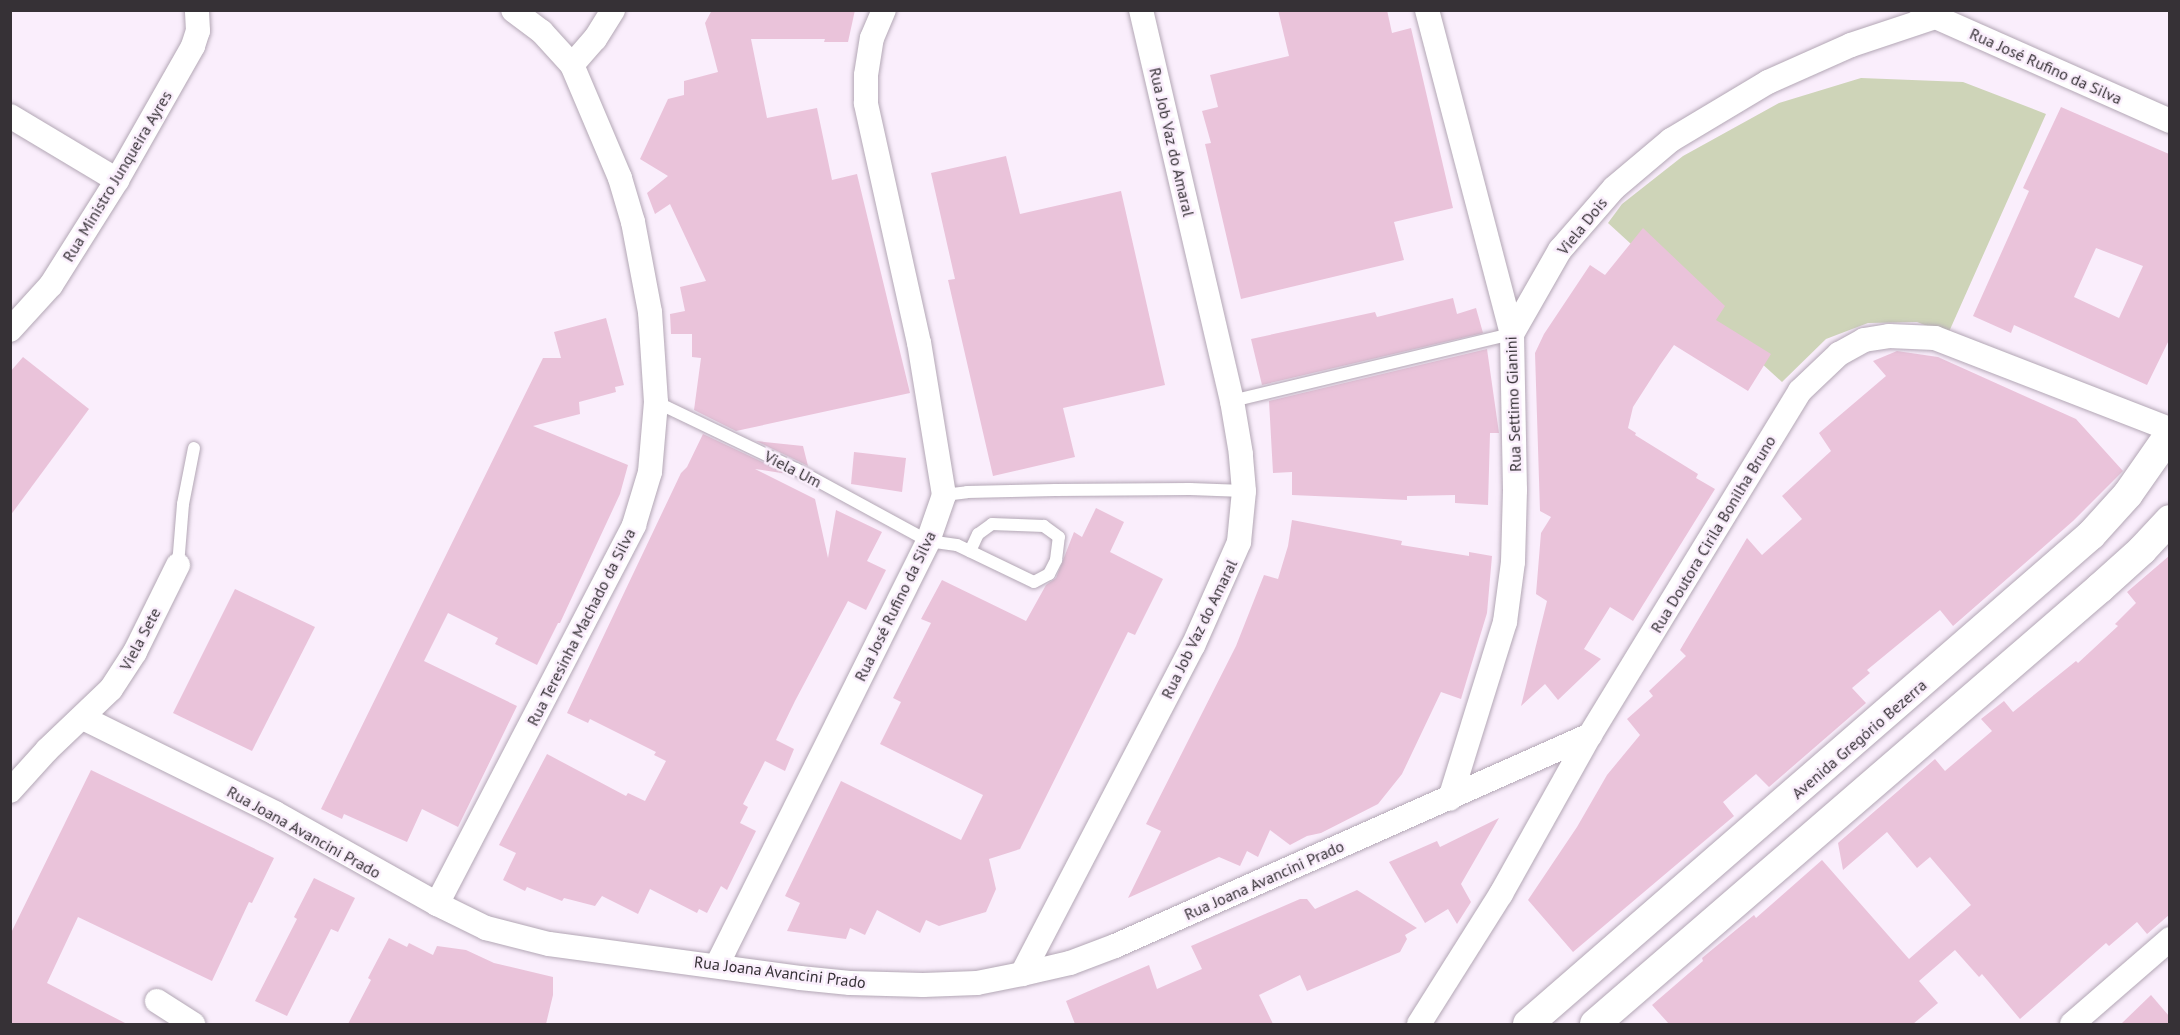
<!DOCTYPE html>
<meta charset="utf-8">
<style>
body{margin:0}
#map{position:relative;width:2180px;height:1035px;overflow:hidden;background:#faeefc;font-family:"PT Sans",sans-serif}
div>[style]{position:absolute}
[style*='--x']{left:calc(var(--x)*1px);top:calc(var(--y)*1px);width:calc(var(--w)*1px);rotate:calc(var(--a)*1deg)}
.green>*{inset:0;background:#ced4b8}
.building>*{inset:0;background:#eac3da}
.roads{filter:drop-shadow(0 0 2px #b3a7b5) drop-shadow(0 0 2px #b3a7b5)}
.service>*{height:12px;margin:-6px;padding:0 6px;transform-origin:6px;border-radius:6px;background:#fff}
.minor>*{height:24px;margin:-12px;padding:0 12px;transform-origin:12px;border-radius:12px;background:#fff}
.tertiary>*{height:30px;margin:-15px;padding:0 15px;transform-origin:15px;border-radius:15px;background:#fff}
span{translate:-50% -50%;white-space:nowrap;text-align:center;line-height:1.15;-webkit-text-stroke:5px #faeefc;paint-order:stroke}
.street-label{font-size:16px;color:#363136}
.frame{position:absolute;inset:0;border:12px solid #363136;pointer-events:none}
</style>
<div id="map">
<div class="green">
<div style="clip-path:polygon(1861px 78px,1963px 82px,2046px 114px,1948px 334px,1917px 322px,1868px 323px,1826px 339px,1782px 382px,1608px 223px,1622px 204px,1683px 156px,1779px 103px)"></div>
</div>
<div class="building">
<div style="clip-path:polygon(712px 10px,855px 10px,848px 42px,824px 42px,825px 39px,751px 39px,767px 118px,817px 108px,832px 180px,857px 174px,910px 393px,736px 431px,694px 410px,701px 358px,692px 357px,692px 334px,671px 334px,670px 314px,685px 311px,680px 287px,706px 281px,670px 204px,655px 214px,647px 193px,668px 176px,640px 159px,668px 99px,684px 95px,684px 81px,718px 72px,705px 23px)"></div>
<div style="clip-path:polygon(1278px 10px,1387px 10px,1392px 33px,1411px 28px,1453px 208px,1394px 222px,1404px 260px,1241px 299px,1205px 144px,1211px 143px,1202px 111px,1218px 107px,1210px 75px,1289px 56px)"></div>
<div style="clip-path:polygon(evenodd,2061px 107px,2169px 154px,2169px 340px,2147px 385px,2014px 325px,2011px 333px,1973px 316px,2029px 191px,2023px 188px,2061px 107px,2096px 248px,2143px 266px,2119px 318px,2074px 297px,2096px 248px)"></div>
<div style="clip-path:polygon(1006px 156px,1020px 214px,1121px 191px,1165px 385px,1063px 408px,1075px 457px,993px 476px,948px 280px,955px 279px,931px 173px)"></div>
<div style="clip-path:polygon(1643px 228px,1725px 306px,1716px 320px,1771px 354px,1748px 391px,1674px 345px,1660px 365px,1633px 407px,1628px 428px,1636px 433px,1635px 435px,1698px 474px,1696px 478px,1715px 489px,1633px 621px,1610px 607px,1584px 649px,1601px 659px,1558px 700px,1545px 684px,1521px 706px,1547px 601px,1536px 594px,1541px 533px,1551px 517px,1540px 511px,1535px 353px,1544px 334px,1590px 265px,1605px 275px)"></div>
<div style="clip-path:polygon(1453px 298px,1457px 314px,1476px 308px,1483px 333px,1262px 385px,1251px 339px,1375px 312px,1377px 317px)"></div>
<div style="clip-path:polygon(606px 318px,624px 385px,615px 387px,616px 392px,579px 402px,580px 414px,533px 426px,628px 465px,620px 494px,560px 623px,558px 623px,537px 665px,495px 644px,498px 638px,448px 613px,424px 661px,517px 706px,458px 827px,422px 809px,407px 842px,344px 814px,342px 819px,321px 809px,543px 358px,561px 358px,554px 332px)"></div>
<div style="clip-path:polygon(1487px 349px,1499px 433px,1490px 433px,1488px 505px,1455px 503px,1455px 495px,1407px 496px,1407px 500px,1292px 495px,1292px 472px,1273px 473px,1269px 401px)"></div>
<div style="clip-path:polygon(1897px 351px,1938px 357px,2076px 419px,2123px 471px,2073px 521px,1953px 626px,1940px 610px,1867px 670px,1870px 673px,1852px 688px,1866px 703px,1769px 787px,1756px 774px,1723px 802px,1734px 816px,1573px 952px,1528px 900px,1577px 827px,1607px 775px,1640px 735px,1627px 719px,1653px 696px,1649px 691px,1686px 656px,1680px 650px,1747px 538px,1762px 555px,1802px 519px,1782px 496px,1831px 451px,1819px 433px,1886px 376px,1873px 361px)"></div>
<div style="clip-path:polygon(23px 357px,89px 409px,10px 516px,10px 372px)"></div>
<div style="clip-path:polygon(703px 434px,788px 474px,755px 469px,815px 499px,828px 558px,836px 510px,882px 532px,867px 561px,886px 570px,866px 610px,848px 601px,795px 701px,776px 740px,794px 749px,785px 771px,765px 761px,743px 804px,748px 807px,740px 823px,756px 831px,727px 890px,721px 886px,707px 913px,699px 909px,697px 913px,650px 889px,638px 914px,602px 896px,595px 906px,564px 898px,562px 901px,527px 887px,525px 891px,503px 880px,516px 853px,499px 845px,547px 754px,626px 796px,628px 793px,645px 801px,666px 761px,654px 755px,656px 752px,590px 719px,588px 723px,567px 713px,681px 473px,687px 467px)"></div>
<div style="clip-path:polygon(756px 441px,803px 446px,808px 466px,800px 462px)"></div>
<div style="clip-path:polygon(854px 452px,906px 458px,902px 492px,851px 484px)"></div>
<div style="clip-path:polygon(1096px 508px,1124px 522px,1110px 552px,1163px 579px,1135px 635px,1128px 632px,1020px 849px,989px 859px,996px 889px,986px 912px,939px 926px,926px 920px,920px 933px,877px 910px,865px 935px,850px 928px,846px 939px,787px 931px,800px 903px,785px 896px,841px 781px,961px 840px,983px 795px,880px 744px,901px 702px,893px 698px,931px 623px,921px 619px,942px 580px,1026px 621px,1046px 585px,1056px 578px,1074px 532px,1082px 537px)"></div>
<div style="clip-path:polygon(1292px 520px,1402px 541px,1401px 545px,1469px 556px,1469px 552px,1492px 556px,1487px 613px,1461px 699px,1441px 692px,1402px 774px,1378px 804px,1321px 833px,1307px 836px,1290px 845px,1270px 830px,1258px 857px,1247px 851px,1240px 866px,1219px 857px,1128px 898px,1161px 831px,1146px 824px,1236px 646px,1264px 575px,1278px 579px,1288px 546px)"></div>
<div style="clip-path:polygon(2169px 556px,2169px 915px,2147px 934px,2137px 922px,2109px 946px,2106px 943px,2020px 1019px,1982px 974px,1979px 977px,1955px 950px,1919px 981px,1938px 1003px,1913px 1024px,1669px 1024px,1652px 1005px,1703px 961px,1702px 958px,1754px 915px,1756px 918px,1822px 860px,1909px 959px,1971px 905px,1930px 857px,1917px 868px,1887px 832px,1843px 870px,1838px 843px,1935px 759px,1945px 771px,1992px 731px,1981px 719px,2004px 701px,2013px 712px,2076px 661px,2078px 663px,2118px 626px,2115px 624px,2136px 603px,2127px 592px)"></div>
<div style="clip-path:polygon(235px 589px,315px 627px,252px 751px,173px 713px)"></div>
<div style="clip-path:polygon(91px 770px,274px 858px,252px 903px,249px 902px,212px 981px,78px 917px,47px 983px,127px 1024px,10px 1024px,10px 935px)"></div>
<div style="clip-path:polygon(1499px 818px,1461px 884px,1471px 902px,1457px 924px,1448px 909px,1425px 923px,1389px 862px,1437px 841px,1440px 847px)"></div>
<div style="clip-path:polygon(314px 878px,355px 898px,338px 932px,331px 929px,287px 1016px,255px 1001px,297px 919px,294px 917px)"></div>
<div style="clip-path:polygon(1357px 890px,1417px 928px,1405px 935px,1407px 939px,1400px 952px,1307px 991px,1300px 975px,1259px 995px,1273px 1024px,1075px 1024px,1066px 1001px,1149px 965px,1157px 989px,1202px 969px,1191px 946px,1300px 899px,1307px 899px,1315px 909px)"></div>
<div style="clip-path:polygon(389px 938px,407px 947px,409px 943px,433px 955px,437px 946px,466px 950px,494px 963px,553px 977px,553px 995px,546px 1024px,348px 1024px,371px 980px,368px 978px)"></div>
<div style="clip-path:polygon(2151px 995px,2169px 1016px,2169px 1024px,2121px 1024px)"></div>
</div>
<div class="roads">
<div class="service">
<div style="--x:1232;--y:401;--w:288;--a:-13.5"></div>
<div style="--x:656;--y:402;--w:155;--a:25.6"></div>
<div style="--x:796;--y:469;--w:150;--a:28.6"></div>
<div style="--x:928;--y:541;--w:29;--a:8"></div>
<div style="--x:957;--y:545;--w:85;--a:25.7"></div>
<div style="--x:1034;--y:582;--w:17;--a:-28"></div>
<div style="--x:1049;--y:574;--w:16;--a:-63"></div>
<div style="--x:1056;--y:560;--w:23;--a:-83"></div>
<div style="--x:1059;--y:537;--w:19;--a:-144"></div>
<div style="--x:1044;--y:526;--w:52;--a:-177.8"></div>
<div style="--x:992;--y:524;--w:17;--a:144"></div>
<div style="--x:978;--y:534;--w:19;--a:115"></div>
<div style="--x:944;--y:495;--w:23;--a:-7"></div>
<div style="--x:967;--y:492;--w:88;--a:-1.3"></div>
<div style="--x:1055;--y:490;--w:135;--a:-0.4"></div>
<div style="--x:1190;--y:489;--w:54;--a:2.1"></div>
<div style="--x:178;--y:565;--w:61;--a:-85.3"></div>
<div style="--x:183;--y:504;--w:57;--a:-78.9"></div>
</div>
<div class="minor">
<div style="--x:1427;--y:10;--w:335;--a:75.3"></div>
<div style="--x:1512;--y:334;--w:156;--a:88.9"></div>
<div style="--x:1515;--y:490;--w:72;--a:91.6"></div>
<div style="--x:1513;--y:562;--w:61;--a:97.6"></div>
<div style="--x:1505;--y:622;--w:185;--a:107.3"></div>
<div style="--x:1922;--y:11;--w:271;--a:23.9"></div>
<div style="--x:572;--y:65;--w:35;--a:-49"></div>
<div style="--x:595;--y:39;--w:34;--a:-58"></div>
<div style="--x:10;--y:116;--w:125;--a:30.9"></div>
<div style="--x:10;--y:330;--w:61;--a:-47.7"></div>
<div style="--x:51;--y:285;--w:124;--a:-57.8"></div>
<div style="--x:117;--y:180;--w:154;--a:-60.4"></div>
<div style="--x:193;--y:46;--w:16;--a:-72"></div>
<div style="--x:198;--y:31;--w:21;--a:-93"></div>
<div style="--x:1512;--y:334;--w:97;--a:-60.3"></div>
<div style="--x:1560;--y:250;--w:82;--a:-48.9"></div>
<div style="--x:1614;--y:188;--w:75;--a:-40.1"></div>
<div style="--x:1671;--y:140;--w:113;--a:-30.9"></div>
<div style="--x:1768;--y:82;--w:91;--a:-24"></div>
<div style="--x:1851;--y:45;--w:89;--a:-18.4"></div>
<div style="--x:83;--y:718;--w:214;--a:26.3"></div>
<div style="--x:275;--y:813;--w:186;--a:29.3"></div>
<div style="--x:437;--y:904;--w:55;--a:26.1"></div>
<div style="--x:486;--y:928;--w:65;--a:14.3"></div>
<div style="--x:549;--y:944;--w:253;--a:7.7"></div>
<div style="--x:800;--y:978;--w:50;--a:5.7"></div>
<div style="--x:850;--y:983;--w:73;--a:1.6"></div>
<div style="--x:923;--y:985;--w:54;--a:-2.1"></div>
<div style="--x:977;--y:983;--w:46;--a:-11.3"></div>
<div style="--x:1022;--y:974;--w:49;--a:-12.9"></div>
<div style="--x:1070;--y:963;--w:48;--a:-20.7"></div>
<div style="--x:1115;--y:946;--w:520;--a:-23.95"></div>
<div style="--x:10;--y:791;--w:55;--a:-47.9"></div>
<div style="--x:47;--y:750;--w:88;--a:-43.6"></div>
<div style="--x:111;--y:689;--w:44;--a:-57"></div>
<div style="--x:135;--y:652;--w:97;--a:-63.7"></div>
<div style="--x:437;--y:904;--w:427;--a:-62.5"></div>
<div style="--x:634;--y:525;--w:55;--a:-73.2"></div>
<div style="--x:650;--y:472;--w:70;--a:-85.1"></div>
<div style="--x:656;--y:402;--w:90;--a:-93.8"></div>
<div style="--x:650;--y:312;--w:92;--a:-100.7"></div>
<div style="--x:633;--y:222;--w:46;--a:-106.5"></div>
<div style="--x:620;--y:178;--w:123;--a:-113"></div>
<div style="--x:572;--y:65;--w:45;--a:-132.3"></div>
<div style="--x:542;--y:32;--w:36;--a:-143"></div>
<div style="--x:717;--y:965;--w:474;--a:-63.5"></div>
<div style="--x:928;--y:541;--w:49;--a:-70.8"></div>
<div style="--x:944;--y:495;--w:154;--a:-99.3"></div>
<div style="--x:919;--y:343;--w:246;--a:-102.5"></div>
<div style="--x:866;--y:103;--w:28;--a:-90"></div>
<div style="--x:866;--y:75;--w:37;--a:-81"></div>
<div style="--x:872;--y:38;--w:30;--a:-67"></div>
<div style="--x:1022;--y:974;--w:370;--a:-62.5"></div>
<div style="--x:1193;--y:646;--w:114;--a:-66.1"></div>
<div style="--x:1239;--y:542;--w:51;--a:-84.4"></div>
<div style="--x:1244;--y:491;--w:37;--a:-95"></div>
<div style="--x:1241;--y:454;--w:54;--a:-99.6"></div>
<div style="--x:1232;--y:401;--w:401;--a:-103.1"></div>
<div style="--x:157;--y:1001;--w:43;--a:32.6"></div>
<div style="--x:1419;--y:1024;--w:154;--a:-57.8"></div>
<div style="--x:1501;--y:894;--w:182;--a:-60.8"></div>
<div style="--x:1590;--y:735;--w:403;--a:-58.6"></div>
<div style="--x:1800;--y:391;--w:54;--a:-43.5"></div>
<div style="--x:1839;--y:354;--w:29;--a:-29"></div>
<div style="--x:1864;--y:340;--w:25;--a:-9"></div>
<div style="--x:1889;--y:336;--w:46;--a:2.5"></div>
<div style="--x:1935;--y:338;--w:252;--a:21.2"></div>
<div style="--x:2072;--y:1024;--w:130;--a:-40.9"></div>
</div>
<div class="tertiary">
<div style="--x:1528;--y:1024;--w:746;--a:-40.98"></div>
<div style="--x:2091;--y:535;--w:55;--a:-47.9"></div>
<div style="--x:2128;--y:494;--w:73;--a:-55"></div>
<div style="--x:1595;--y:1024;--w:667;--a:-40.81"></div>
<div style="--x:2100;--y:588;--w:57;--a:-42.1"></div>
<div style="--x:2142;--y:550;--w:41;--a:-47"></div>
</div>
</div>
<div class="street-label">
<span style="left:2046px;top:66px;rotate:24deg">Rua José Rufino da Silva</span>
<span style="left:1172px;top:142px;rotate:77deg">Rua Job Vaz do Amaral</span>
<span style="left:117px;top:176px;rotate:-59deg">Rua Ministro Junqueira Ayres</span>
<span style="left:1582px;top:226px;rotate:-51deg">Viela Dois</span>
<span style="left:1513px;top:404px;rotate:-92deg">Rua Settimo Gianini</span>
<span style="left:793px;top:469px;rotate:27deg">Viela Um</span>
<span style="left:1713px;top:534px;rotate:-59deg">Rua Doutora Cirila Bonilha Bruno</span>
<span style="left:895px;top:606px;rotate:-64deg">Rua José Rufino da Silva</span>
<span style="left:581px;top:627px;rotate:-63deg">Rua Teresinha Machado da Silva</span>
<span style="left:1199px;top:629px;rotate:-64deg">Rua Job Vaz do Amaral</span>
<span style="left:140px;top:639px;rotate:-62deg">Viela Sete</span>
<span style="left:1859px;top:739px;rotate:-41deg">Avenida Gregório Bezerra</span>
<span style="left:304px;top:832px;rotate:29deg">Rua Joana Avancini Prado</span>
<span style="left:1264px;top:880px;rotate:-24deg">Rua Joana Avancini Prado</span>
<span style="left:780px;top:972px;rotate:7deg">Rua Joana Avancini Prado</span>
</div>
<div class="frame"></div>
</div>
